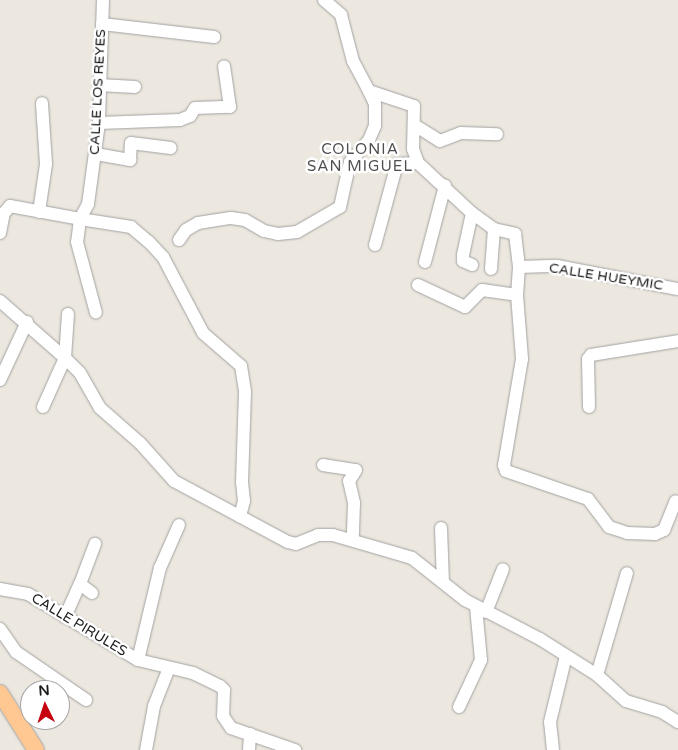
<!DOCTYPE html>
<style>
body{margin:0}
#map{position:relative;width:678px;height:750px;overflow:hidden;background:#ede8df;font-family:"Varela Round",sans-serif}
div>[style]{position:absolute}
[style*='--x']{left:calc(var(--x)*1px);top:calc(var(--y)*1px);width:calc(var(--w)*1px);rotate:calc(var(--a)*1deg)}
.roads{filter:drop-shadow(0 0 1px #a2a2a2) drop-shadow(0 0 1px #a2a2a2)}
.minor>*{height:12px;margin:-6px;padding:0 6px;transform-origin:6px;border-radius:6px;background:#fff}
.major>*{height:16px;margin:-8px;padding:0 8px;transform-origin:8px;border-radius:8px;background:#ffc893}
span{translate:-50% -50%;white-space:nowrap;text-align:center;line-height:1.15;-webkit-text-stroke:5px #fff;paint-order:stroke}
.street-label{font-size:14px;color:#1b1b1b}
.neighbourhood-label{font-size:15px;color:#4e4e4e;letter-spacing:1px}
.north{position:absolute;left:20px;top:680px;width:50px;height:50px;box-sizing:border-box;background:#fff;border:1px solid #a4a4a4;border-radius:50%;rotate:356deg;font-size:14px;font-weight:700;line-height:20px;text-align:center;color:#1b1b1b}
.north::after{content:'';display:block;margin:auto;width:18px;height:22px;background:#c6000f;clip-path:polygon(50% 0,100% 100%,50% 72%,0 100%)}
</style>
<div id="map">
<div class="roads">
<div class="minor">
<div style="--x:103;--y:0;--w:123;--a:91.9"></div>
<div style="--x:99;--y:123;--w:82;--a:97.7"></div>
<div style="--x:88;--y:204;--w:17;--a:118"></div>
<div style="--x:80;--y:219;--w:52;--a:8.9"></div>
<div style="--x:131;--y:227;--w:23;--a:40"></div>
<div style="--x:149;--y:242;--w:21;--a:47"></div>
<div style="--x:163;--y:257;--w:86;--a:62.2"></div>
<div style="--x:203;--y:333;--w:50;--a:41"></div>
<div style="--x:241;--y:366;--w:26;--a:81"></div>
<div style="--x:245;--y:392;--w:90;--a:91.9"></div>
<div style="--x:242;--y:482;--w:19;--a:84"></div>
<div style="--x:244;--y:501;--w:16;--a:105"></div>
<div style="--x:324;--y:0;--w:23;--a:41"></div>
<div style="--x:341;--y:15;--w:48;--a:75.4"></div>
<div style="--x:353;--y:61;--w:34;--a:62"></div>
<div style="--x:369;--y:91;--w:47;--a:18.4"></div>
<div style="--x:414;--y:106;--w:43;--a:91.3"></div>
<div style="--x:413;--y:149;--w:15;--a:70"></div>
<div style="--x:418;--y:163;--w:74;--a:42.8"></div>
<div style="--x:472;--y:213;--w:27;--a:36"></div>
<div style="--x:494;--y:229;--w:22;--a:13"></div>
<div style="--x:515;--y:234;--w:33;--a:83"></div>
<div style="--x:519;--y:267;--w:38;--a:-2"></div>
<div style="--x:557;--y:266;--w:123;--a:10.8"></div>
<div style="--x:102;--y:24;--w:113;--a:6.6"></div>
<div style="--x:99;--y:85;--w:36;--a:3"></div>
<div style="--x:99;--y:123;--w:81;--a:-2.1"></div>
<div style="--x:180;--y:120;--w:11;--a:-22"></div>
<div style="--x:190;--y:116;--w:9;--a:-58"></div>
<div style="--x:195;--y:108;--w:35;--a:-2"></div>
<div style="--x:230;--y:107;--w:41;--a:-98.3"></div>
<div style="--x:416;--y:126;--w:28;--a:32"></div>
<div style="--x:440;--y:141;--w:22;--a:-21"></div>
<div style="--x:461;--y:133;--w:36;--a:2"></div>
<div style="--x:96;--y:154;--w:35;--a:10"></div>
<div style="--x:130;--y:160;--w:17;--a:-87"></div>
<div style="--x:131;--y:143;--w:40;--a:7.1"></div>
<div style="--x:39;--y:212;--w:49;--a:-81.7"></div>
<div style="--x:46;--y:164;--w:61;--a:-93.8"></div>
<div style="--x:472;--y:213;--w:43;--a:102.1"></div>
<div style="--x:463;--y:255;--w:6;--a:90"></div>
<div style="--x:463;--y:261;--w:10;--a:24"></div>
<div style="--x:0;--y:233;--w:20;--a:-79"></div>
<div style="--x:4;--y:213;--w:9;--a:-49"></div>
<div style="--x:10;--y:206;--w:71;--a:10.5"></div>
<div style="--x:80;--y:219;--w:23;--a:97"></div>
<div style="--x:77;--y:242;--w:73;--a:75"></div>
<div style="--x:179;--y:240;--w:12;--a:-55"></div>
<div style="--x:186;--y:230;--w:14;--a:-30"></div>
<div style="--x:198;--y:223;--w:33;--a:-9"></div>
<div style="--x:231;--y:218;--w:14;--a:8"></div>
<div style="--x:245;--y:220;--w:22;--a:30"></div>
<div style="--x:264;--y:231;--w:14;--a:12"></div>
<div style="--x:278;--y:234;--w:19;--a:-6"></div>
<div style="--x:297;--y:232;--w:50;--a:-30.2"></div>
<div style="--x:340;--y:207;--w:46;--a:-77.5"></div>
<div style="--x:350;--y:162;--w:29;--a:-49"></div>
<div style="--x:369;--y:140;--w:15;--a:-67"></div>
<div style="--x:375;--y:126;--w:22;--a:-90"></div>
<div style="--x:375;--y:104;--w:14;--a:-115"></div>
<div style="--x:375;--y:245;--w:84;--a:-74.8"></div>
<div style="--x:397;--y:164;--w:21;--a:-3"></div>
<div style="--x:425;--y:262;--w:79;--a:-75.3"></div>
<div style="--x:519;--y:267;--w:28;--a:94"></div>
<div style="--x:517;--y:295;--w:64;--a:85.5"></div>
<div style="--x:522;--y:359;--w:108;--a:99.6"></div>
<div style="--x:504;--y:465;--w:6;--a:72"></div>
<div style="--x:506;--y:471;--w:87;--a:18.9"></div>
<div style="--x:588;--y:499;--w:35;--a:53"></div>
<div style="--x:609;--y:527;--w:19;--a:18"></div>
<div style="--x:627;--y:533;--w:28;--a:2"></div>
<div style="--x:655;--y:534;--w:10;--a:-24"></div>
<div style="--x:664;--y:530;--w:31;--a:-68"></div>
<div style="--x:491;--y:269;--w:40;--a:-85.7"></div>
<div style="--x:418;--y:285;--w:52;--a:25.1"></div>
<div style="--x:465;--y:307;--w:24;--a:-45"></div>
<div style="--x:482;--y:290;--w:35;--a:8"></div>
<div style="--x:0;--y:301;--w:86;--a:41.2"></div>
<div style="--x:65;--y:358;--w:21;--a:45"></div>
<div style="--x:80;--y:373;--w:40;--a:60.3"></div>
<div style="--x:100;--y:408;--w:53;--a:41.2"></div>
<div style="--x:140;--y:443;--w:51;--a:48.2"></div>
<div style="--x:174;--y:481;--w:129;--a:28.2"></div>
<div style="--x:288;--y:542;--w:8;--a:14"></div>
<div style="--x:296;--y:544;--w:24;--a:-22"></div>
<div style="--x:318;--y:535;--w:15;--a:0"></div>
<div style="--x:333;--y:535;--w:82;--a:16.2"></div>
<div style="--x:412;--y:558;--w:68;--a:38.4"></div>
<div style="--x:465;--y:600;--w:85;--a:27.5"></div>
<div style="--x:540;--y:639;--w:67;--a:32.3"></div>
<div style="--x:597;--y:675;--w:39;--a:42"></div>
<div style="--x:626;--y:701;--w:38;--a:17"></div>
<div style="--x:662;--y:712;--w:19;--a:32"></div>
<div style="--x:0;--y:380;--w:64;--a:-65"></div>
<div style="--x:43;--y:407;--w:54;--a:-65.8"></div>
<div style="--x:65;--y:358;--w:44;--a:-86.1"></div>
<div style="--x:589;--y:407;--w:48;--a:-91.2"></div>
<div style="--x:588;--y:359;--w:5;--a:-53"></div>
<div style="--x:591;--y:355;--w:88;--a:-9.1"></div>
<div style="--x:323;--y:465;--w:33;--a:9"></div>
<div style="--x:356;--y:470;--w:13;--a:122"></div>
<div style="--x:349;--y:481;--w:23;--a:77"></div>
<div style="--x:354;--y:503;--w:37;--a:92"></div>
<div style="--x:441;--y:528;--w:54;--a:87.9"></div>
<div style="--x:80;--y:584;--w:43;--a:-69.4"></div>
<div style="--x:0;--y:589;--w:28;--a:10"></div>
<div style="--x:28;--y:594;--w:128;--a:31"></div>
<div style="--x:138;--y:660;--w:57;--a:13.3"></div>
<div style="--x:193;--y:673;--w:30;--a:26"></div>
<div style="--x:220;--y:686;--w:6;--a:45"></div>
<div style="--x:224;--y:690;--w:26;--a:92"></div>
<div style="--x:223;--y:716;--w:14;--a:56"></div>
<div style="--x:231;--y:728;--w:68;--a:19"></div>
<div style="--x:486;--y:612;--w:46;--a:-68.4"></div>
<div style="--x:65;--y:617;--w:36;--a:-66"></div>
<div style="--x:80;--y:584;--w:15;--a:37"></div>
<div style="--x:0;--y:629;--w:28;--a:55"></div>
<div style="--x:16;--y:652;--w:85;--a:34.4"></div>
<div style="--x:138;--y:660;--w:95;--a:-76.6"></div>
<div style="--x:160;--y:568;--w:47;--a:-66.2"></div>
<div style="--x:597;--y:675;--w:106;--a:-73.6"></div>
<div style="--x:459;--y:707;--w:52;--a:-64.9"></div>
<div style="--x:481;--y:660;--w:53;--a:-95.4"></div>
<div style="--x:146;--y:750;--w:45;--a:-79.7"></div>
<div style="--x:154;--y:706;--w:41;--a:-68.5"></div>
<div style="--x:249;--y:750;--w:16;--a:-86"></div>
<div style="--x:553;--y:750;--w:28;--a:-96"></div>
<div style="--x:550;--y:722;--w:68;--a:-76.4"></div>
</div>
<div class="major">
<div style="--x:0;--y:693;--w:67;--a:57.7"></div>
</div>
</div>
<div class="street-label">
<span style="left:98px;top:92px;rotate:-87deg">CALLE LOS REYES</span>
<span style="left:606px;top:277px;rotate:9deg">CALLE HUEYMIC</span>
<span style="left:79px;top:625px;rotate:31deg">CALLE PIRULES</span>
</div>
<div class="neighbourhood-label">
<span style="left:360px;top:158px">COLONIA<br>SAN MIGUEL</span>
</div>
<div class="north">N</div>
</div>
